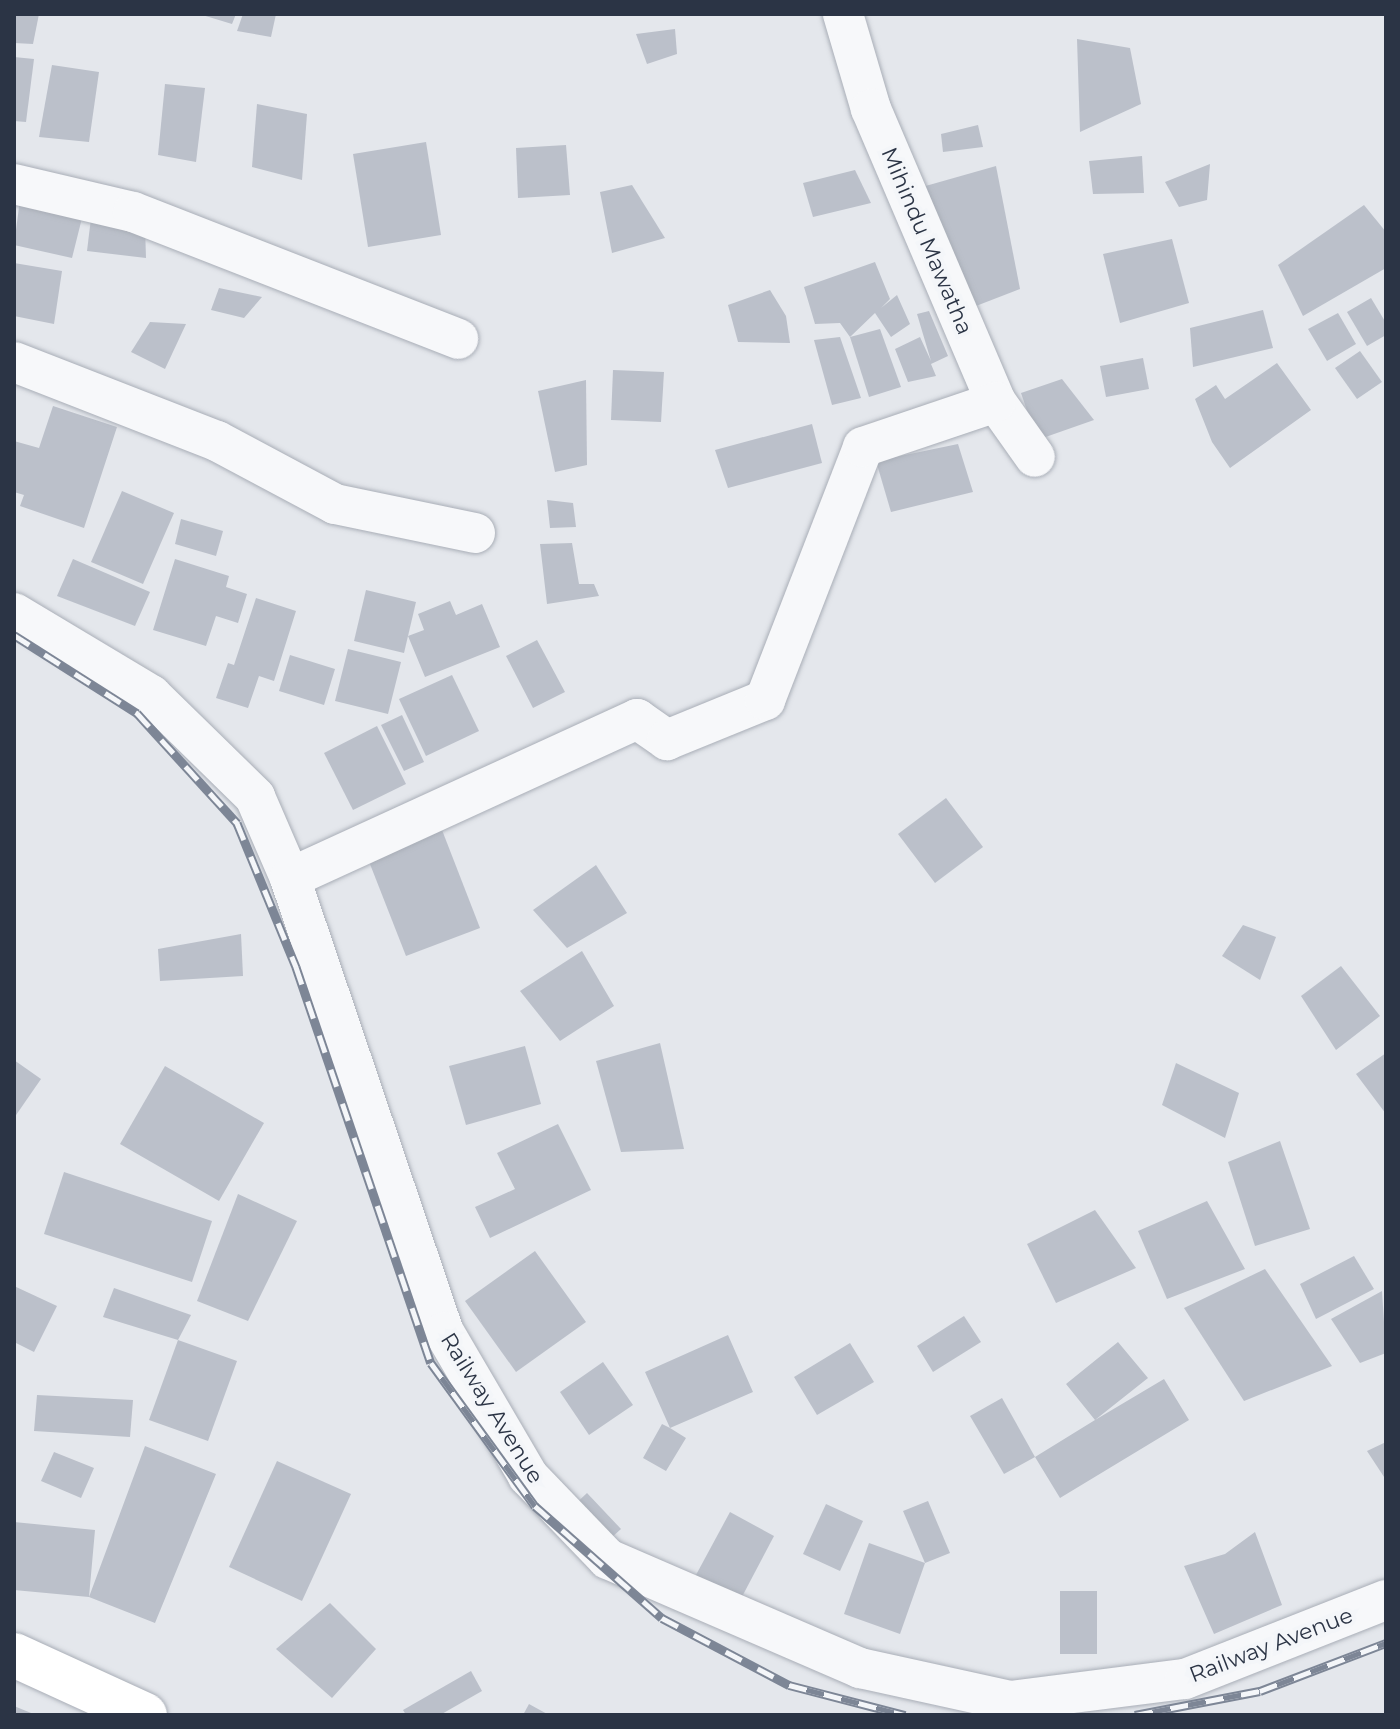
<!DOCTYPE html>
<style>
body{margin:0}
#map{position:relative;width:1400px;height:1729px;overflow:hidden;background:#e4e7ec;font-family:Montserrat,sans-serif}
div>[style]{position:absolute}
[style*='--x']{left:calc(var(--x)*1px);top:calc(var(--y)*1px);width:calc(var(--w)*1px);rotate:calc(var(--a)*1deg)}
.building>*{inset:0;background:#bbc0ca}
.roads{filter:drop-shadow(0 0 2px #a9aeb7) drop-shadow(0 0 2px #a9aeb7)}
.street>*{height:40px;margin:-20px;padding:0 20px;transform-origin:20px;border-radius:20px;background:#f7f8fa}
.secondary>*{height:44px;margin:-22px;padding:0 22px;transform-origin:22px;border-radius:22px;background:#fff}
.rail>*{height:9px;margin-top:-4.5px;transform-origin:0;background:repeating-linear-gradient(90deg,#f4f6f9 0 18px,#7d8696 0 36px);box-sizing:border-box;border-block:2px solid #7d8696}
span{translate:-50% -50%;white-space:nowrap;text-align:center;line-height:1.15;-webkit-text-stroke:8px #f4f6f9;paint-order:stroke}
.street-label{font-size:22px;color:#2b3445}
.frame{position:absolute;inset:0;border:16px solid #2b3445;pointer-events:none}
</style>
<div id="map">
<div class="building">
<div style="clip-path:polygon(14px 14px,39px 14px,33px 44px,14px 43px)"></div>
<div style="clip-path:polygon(199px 14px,236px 14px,232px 24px)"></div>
<div style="clip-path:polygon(243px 14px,276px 14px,271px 37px,237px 31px)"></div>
<div style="clip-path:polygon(675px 29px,677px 54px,647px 64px,636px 34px)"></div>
<div style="clip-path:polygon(1077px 39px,1130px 48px,1141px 104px,1080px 132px)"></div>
<div style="clip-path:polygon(14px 57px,34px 59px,26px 122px,14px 121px)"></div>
<div style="clip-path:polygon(52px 65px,99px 72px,89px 142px,39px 137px)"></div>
<div style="clip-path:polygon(165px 84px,205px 88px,196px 162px,158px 155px)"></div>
<div style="clip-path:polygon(257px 104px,307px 114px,302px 180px,252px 167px)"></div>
<div style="clip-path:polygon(978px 125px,983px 147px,943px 152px,941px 134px)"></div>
<div style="clip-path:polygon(426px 142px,441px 235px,368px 247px,353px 154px)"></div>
<div style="clip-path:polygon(566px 145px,570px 195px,518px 198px,516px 148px)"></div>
<div style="clip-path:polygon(1142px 156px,1144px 193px,1093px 194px,1089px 161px)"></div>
<div style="clip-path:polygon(1210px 164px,1207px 200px,1179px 207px,1165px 182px)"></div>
<div style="clip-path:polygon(996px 166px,1020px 289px,976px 306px,915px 189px)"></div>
<div style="clip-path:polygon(855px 170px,871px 203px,813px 217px,803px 183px)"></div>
<div style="clip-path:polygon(632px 185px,665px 238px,612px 253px,600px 192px)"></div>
<div style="clip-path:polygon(21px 192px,84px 210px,72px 258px,14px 245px)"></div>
<div style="clip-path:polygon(1364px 205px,1386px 232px,1386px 268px,1303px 316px,1278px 265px)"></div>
<div style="clip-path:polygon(92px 210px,145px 227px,146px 258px,87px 251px)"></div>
<div style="clip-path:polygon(1172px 239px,1189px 303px,1120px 323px,1103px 254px)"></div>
<div style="clip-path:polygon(875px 262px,890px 299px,881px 308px,897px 295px,910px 324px,891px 337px,875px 313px,850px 337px,840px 323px,815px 324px,804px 287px)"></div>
<div style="clip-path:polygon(14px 263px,62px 271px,54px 324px,14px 316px)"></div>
<div style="clip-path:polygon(219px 288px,262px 297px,244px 318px,211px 310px)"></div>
<div style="clip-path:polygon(770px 290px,786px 316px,790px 343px,738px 342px,728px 305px)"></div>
<div style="clip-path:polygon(1371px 298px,1386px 323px,1386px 335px,1367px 346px,1347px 312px)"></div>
<div style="clip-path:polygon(1263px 310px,1273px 348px,1193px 367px,1190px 328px)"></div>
<div style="clip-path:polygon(929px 311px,948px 356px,931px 364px,936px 376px,908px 382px,895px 349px,920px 337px,931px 361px,917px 314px)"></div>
<div style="clip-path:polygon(1338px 313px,1356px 344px,1327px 361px,1308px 329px)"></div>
<div style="clip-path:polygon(150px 322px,186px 324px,165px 369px,131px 352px)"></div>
<div style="clip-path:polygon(880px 329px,901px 387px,869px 397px,850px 337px)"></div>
<div style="clip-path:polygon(840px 337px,861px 398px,832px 405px,814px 340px)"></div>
<div style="clip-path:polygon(1360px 351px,1382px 382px,1357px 399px,1335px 368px)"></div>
<div style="clip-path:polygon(1143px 358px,1149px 389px,1106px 397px,1100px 366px)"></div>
<div style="clip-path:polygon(1277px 363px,1311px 410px,1230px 468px,1212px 442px,1195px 399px,1216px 385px,1225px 399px)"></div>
<div style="clip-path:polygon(613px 370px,664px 372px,661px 422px,611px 420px)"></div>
<div style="clip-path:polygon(1062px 379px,1094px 420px,1037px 440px,1021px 393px)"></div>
<div style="clip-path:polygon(586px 380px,587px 465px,555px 472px,538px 391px)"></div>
<div style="clip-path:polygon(53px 406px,117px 427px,84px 528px,20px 506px,24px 495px,14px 492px,14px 441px,39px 448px)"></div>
<div style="clip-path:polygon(812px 424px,822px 463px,728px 488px,715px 450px)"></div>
<div style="clip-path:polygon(958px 444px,973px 492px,891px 512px,876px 461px)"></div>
<div style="clip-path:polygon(122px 491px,174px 513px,143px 584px,91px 562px)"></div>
<div style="clip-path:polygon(547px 500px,573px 503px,576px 527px,550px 528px)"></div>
<div style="clip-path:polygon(181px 519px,223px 531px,216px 556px,175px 544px)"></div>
<div style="clip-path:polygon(572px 543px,579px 584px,594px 584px,599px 596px,547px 604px,540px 544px)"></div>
<div style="clip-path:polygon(73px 559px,150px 592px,135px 626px,57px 596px)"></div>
<div style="clip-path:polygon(175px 559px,229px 576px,226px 587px,247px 594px,238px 623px,216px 616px,206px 646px,153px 630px)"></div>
<div style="clip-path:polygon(366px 590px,416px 602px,404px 653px,354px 641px)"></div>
<div style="clip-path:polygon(256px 598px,296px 611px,274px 681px,259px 676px,248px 708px,216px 698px,228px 663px,234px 665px)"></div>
<div style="clip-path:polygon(450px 601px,456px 615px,482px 604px,500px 647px,425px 677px,408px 636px,424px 630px,418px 614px)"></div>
<div style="clip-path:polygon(537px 640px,565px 692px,533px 708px,506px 656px)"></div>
<div style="clip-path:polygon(348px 649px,401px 662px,388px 714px,335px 701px)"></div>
<div style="clip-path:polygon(290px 655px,335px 669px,324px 705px,279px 691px)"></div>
<div style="clip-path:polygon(452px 675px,479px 731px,426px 756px,399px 699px)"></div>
<div style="clip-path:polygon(402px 715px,424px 762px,404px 771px,381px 725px)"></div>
<div style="clip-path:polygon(377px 726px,406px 784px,353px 810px,324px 753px)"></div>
<div style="clip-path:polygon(946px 798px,983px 847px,935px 883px,898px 834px)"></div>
<div style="clip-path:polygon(442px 830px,480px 928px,406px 956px,368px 859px)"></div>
<div style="clip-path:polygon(596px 865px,627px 913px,567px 948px,533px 910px)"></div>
<div style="clip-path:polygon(1243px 925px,1276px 937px,1260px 980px,1222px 956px)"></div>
<div style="clip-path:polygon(241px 934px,243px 976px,160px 981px,158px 949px)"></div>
<div style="clip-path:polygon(582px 951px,614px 1006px,560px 1041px,520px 991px)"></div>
<div style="clip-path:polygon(1341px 966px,1380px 1016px,1336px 1050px,1301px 996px)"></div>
<div style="clip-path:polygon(660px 1043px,684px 1149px,621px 1152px,596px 1061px)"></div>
<div style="clip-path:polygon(525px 1046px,541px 1104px,466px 1125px,449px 1066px)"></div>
<div style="clip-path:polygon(1386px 1053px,1386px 1114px,1356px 1074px)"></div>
<div style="clip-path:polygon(14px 1060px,41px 1079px,14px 1118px)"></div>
<div style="clip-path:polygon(1176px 1063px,1239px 1093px,1225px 1138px,1162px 1105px)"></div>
<div style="clip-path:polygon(165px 1066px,264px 1123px,219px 1201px,120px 1144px)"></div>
<div style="clip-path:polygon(558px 1124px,591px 1190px,490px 1238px,475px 1207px,515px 1189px,497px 1153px)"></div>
<div style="clip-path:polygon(1280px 1141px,1310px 1229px,1255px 1246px,1228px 1162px)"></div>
<div style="clip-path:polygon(64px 1172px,212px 1221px,192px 1282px,44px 1234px)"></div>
<div style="clip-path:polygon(238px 1194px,297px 1221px,248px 1321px,197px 1301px)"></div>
<div style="clip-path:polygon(1207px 1201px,1245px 1269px,1167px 1299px,1138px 1231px)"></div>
<div style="clip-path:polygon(1095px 1210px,1136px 1268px,1056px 1303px,1027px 1244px)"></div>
<div style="clip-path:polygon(535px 1251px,586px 1322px,516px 1372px,465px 1301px)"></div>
<div style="clip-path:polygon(1354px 1256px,1374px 1289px,1316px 1319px,1300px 1284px)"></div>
<div style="clip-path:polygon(1265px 1269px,1332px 1366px,1244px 1401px,1184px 1308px)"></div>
<div style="clip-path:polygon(14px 1286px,57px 1306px,34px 1352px,14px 1342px)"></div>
<div style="clip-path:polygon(114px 1288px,191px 1315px,178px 1340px,103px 1317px)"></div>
<div style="clip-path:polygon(1382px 1291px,1386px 1353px,1360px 1363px,1331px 1319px)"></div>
<div style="clip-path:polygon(964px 1316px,981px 1342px,933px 1372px,917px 1346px)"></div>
<div style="clip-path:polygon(728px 1335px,753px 1392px,670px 1428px,686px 1438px,666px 1471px,643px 1458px,662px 1424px,670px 1428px,645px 1372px)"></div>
<div style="clip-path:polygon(178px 1340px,237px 1361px,208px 1441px,149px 1420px)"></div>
<div style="clip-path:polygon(1118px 1342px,1148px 1378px,1095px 1420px,1164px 1379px,1189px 1420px,1060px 1498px,1035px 1457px,1095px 1420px,1066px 1384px)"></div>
<div style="clip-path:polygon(850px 1343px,874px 1382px,817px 1415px,794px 1377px)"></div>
<div style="clip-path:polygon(603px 1362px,633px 1405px,589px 1435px,560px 1392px)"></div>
<div style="clip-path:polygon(37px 1395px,133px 1400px,130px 1437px,34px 1431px)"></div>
<div style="clip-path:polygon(1002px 1398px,1035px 1457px,1004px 1474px,970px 1416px)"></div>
<div style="clip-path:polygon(1386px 1442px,1386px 1480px,1367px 1451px)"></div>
<div style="clip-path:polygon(145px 1446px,216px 1474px,155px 1623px,89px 1597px,14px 1590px,14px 1522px,95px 1530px,89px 1597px)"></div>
<div style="clip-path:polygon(54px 1452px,94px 1468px,81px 1498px,41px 1481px)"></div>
<div style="clip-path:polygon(277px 1461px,351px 1494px,302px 1601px,229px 1567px)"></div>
<div style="clip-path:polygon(587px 1493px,621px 1529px,601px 1547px,568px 1511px)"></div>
<div style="clip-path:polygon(928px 1501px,950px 1553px,925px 1563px,903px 1511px)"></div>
<div style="clip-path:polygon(826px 1504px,863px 1521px,840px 1571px,803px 1554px)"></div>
<div style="clip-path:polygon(730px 1512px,774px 1536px,735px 1610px,690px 1586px)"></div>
<div style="clip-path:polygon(1255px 1532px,1282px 1605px,1214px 1634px,1184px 1566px,1225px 1554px)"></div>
<div style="clip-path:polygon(869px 1543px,925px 1563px,900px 1634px,844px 1614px)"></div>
<div style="clip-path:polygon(1060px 1591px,1097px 1591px,1097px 1654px,1060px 1654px)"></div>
<div style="clip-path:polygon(330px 1603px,376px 1649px,332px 1698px,276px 1649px)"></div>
<div style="clip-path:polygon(471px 1671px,482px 1691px,440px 1715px,406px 1715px,403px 1710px)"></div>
<div style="clip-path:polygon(529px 1704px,549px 1715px,523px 1715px)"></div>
<div style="clip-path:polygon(14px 1706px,36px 1715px,14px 1715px)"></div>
</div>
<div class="roads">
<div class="street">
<div style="--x:843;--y:14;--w:99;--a:73.6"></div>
<div style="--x:871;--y:109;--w:319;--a:66.9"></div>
<div style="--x:996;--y:402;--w:67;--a:54.7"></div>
<div style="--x:14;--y:184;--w:122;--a:13.2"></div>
<div style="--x:133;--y:212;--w:349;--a:21.3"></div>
<div style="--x:14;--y:362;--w:218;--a:21.3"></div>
<div style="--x:217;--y:441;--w:134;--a:28.1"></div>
<div style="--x:335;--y:504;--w:143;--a:11.7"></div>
<div style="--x:14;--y:613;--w:160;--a:30.9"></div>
<div style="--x:151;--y:695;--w:146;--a:44.4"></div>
<div style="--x:255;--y:797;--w:88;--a:66.6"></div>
<div style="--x:290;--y:878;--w:479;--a:71.3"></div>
<div style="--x:444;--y:1332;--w:167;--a:59.7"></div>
<div style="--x:528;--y:1476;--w:115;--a:46.1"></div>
<div style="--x:608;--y:1559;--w:275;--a:23.4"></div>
<div style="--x:860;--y:1668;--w:154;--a:12.4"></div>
<div style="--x:1010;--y:1701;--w:176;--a:-7.2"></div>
<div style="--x:1185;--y:1679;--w:216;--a:-21.5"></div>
<div style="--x:290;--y:878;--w:382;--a:-24.6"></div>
<div style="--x:637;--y:719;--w:37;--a:35"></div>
<div style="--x:667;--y:740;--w:106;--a:-22.2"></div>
<div style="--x:765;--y:700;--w:271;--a:-68.8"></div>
<div style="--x:863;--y:447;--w:140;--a:-18.7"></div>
</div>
<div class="secondary">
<div style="--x:14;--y:1655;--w:144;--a:24.6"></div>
</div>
</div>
<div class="rail">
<div style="--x:14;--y:635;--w:146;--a:32.4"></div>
<div style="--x:137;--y:713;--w:149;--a:47.7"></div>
<div style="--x:237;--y:823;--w:156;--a:67.7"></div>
<div style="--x:296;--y:967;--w:418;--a:71.2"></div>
<div style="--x:431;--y:1363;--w:177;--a:54"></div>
<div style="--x:535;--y:1506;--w:169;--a:41.4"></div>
<div style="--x:662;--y:1618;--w:144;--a:27.8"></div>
<div style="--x:789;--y:1685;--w:120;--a:14.5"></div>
<div style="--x:1135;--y:1715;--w:127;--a:-10.9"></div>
<div style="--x:1260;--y:1691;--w:135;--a:-20.9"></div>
</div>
<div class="street-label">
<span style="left:927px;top:241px;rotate:67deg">Mihindu Mawatha</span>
<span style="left:492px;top:1408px;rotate:58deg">Railway Avenue</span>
<span style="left:1271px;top:1645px;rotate:-21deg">Railway Avenue</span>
</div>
<div class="frame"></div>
</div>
